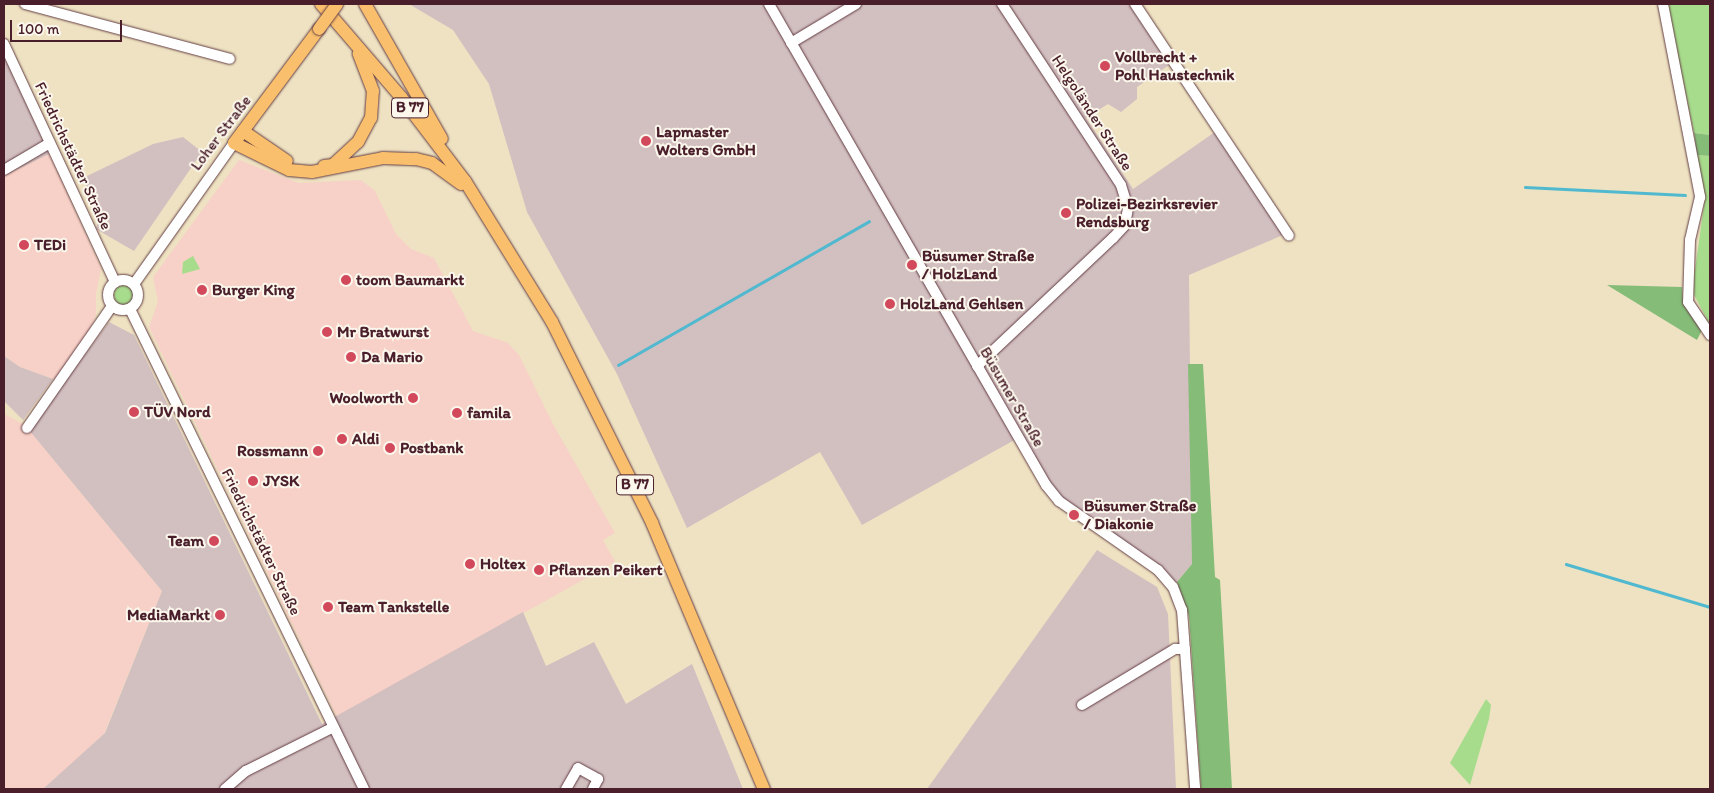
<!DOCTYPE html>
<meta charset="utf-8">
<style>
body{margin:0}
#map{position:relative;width:1714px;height:793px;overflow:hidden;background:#eee2c2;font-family:Itim,sans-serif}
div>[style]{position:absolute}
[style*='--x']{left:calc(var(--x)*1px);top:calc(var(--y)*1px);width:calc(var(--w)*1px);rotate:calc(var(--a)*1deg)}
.built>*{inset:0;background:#f7d1c7}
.industrial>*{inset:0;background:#d2bfc0}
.green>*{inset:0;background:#a7dc8c}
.round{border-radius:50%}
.forest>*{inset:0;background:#85bc78}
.stream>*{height:2.5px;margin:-1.25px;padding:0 1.25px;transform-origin:1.25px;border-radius:1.25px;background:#51b9cf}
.roads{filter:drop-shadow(0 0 1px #633c42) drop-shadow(0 0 1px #633c42)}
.minor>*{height:10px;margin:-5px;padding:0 5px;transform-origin:5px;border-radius:5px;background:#fff}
.minor>.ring{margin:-5px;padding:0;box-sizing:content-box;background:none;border:10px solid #fff;border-radius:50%}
.major>*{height:12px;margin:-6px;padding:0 6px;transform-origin:6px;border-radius:6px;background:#f9bf6d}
.bridges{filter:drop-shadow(0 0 1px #633c42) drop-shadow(0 0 1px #633c42)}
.major-bridge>*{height:12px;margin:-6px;padding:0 6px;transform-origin:6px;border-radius:6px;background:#f9bf6d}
.dots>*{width:14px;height:14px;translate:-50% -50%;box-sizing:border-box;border:2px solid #fbf7ec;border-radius:50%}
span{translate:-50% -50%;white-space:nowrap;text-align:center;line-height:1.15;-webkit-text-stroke:4px #fbf7ec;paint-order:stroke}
.shield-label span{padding:1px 4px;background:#fbf7ec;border:1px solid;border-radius:4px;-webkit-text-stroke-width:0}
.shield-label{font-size:15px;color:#4a1f2b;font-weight:700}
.poi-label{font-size:16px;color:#4a1f2b;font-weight:700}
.left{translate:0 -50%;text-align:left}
.right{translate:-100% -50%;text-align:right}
.street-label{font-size:16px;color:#4a1f2b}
.frame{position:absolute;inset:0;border:5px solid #4a1f2b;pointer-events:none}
.scale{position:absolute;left:10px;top:20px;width:112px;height:22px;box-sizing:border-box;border:2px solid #4a1f2b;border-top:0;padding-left:6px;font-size:15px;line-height:18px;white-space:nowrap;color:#4a1f2b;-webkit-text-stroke:4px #fbf7ec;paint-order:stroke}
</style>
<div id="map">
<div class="built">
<div style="clip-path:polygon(49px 154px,101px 268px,96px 294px,96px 315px,88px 334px,56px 380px,20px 367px,4px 356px,4px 176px)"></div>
<div style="clip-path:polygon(239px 160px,299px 183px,361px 180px,375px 191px,396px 234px,411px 249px,434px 258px,473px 331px,508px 343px,519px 355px,553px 424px,615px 533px,603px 540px,615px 562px,337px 717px,149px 327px,158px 301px,153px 277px)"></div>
<div style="clip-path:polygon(4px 414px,25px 425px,162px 591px,104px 734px,45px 789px,4px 789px)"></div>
</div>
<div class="industrial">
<div style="clip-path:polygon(409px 4px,1129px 4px,1169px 65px,1137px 87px,1137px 99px,1121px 112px,1108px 104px,1086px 118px,1133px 189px,1215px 132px,1283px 235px,1189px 275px,1192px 564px,1173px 587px,1059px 501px,1018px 438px,862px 525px,820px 452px,687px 528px,617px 374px,527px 212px,489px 84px,453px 30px)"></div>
<div style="clip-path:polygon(4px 56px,49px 154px,4px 176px)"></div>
<div style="clip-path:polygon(183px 137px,202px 152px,134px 251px,96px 229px,100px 216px,83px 178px,153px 144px)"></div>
<div style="clip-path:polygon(109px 322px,134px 335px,322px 724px,523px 612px,546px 666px,594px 642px,626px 704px,692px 664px,743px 789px,43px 789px,105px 733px,162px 591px,29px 430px)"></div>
<div style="clip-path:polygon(4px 356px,20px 367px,53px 379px,23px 420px,4px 401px)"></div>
<div style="clip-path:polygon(1097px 550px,1157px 587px,1168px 614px,1176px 789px,927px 789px)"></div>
</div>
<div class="green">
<div style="clip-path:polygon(1667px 4px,1710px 4px,1710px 135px,1694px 133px)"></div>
<div style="clip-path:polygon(1697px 155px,1710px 156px,1710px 325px,1692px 291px,1705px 198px)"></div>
<div style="clip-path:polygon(193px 256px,200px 269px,182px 274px,183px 262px)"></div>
<div class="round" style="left:114px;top:285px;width:20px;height:20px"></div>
<div style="clip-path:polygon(1486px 699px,1491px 705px,1489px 719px,1470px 785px,1450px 763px)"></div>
</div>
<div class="forest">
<div style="clip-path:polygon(1694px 133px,1710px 135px,1710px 156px,1697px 155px)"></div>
<div style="clip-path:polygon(1607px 285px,1682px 287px,1683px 303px,1702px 330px,1697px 340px)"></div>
<div style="clip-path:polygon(1188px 364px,1203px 364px,1215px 577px,1220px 580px,1232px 789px,1201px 789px,1189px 616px,1177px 582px,1192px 564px)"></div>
</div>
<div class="stream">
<div style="--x:1525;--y:187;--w:160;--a:2.9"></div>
<div style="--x:618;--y:365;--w:289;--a:-29.8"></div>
<div style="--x:1566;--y:564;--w:150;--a:16.6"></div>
</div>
<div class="roads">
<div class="minor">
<div style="--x:25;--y:4;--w:212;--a:15"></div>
<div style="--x:769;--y:4;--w:555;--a:60.06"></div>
<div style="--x:1046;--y:485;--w:21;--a:51"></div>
<div style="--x:1059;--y:501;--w:121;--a:34.9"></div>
<div style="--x:1158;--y:570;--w:23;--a:49"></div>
<div style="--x:1173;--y:587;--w:25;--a:69"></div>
<div style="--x:1182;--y:610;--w:179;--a:85.8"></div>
<div style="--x:1135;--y:4;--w:278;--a:56.4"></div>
<div style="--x:1663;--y:4;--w:197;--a:79.1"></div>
<div style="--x:1700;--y:197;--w:44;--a:103.1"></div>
<div style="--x:1690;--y:240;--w:62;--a:91.8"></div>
<div style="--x:1688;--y:302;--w:40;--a:56"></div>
<div style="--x:791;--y:43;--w:76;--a:-31"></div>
<div style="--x:4;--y:44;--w:263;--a:65"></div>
<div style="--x:4;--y:170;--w:53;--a:-30.4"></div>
<div class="ring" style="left:108px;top:280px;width:20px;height:20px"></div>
<div style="--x:134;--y:284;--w:173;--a:-54.7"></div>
<div style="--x:130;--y:309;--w:534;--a:64.01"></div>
<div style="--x:977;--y:366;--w:187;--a:-43.3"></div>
<div style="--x:1113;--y:238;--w:18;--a:-47"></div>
<div style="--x:1125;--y:225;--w:17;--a:-80"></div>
<div style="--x:1128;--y:208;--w:24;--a:-107"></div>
<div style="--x:1121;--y:185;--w:217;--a:-123.3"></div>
<div style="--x:27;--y:428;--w:149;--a:-55.1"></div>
<div style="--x:1082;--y:705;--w:109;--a:-31.1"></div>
<div style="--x:1175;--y:649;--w:10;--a:0"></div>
<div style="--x:225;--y:789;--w:28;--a:-41"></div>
<div style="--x:246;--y:771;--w:98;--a:-26.6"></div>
<div style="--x:566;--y:789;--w:24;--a:-60"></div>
<div style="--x:578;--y:768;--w:23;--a:29"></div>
<div style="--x:598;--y:779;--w:11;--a:117"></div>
</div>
<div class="major">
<div style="--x:321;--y:4;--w:123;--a:49.3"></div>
<div style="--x:401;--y:97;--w:106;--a:52.7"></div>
<div style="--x:465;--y:181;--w:166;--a:58.3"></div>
<div style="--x:552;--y:322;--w:225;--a:63.5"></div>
<div style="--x:652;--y:523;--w:289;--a:67.2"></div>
<div style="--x:365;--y:4;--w:155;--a:60.3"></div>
<div style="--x:319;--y:29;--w:142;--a:126.7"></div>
<div style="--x:234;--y:143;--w:61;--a:26.1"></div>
<div style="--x:289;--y:170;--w:23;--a:5"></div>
<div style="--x:312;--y:172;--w:72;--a:-11.2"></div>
<div style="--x:383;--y:158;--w:33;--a:2"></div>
<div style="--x:416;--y:159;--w:16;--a:14"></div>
<div style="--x:432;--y:163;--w:36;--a:36"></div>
<div style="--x:243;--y:131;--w:53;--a:34.3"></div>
<div style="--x:324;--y:166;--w:9;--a:-6"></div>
<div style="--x:333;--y:165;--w:34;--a:-43"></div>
<div style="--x:358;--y:142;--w:27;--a:-62"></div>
<div style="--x:371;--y:118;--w:27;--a:-86"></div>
<div style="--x:373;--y:91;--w:40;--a:-111"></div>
</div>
</div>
<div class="bridges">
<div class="major-bridge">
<div style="--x:319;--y:29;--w:31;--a:-54"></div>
</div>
</div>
<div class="dots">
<div style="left:1105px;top:66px;background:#d1495b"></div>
<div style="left:646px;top:141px;background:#d1495b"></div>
<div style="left:1066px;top:213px;background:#d1495b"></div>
<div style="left:24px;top:245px;background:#d1495b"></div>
<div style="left:912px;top:265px;background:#d1495b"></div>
<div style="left:346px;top:280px;background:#d1495b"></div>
<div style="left:202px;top:290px;background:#d1495b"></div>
<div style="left:890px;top:304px;background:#d1495b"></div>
<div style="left:327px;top:332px;background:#d1495b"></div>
<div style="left:351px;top:357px;background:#d1495b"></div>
<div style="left:413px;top:398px;background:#d1495b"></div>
<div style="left:134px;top:412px;background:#d1495b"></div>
<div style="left:457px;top:413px;background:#d1495b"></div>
<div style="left:342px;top:439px;background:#d1495b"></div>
<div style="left:390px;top:448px;background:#d1495b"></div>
<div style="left:318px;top:451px;background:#d1495b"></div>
<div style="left:253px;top:481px;background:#d1495b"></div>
<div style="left:1074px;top:515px;background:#d1495b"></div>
<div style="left:214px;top:541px;background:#d1495b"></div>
<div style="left:470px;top:564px;background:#d1495b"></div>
<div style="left:539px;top:570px;background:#d1495b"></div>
<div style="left:328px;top:607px;background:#d1495b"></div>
<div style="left:220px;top:615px;background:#d1495b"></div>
</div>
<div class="shield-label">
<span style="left:410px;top:108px">B 77</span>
<span style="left:635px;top:485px">B 77</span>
</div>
<div class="poi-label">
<span class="left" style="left:1115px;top:66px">Vollbrecht +<br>Pohl Haustechnik</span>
<span class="left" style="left:656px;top:141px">Lapmaster<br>Wolters GmbH</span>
<span class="left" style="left:1076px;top:213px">Polizei-Bezirksrevier<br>Rendsburg</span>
<span class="left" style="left:34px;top:245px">TEDi</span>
<span class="left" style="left:922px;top:265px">Büsumer Straße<br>/ HolzLand</span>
<span class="left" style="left:356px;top:280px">toom Baumarkt</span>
<span class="left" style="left:212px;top:290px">Burger King</span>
<span class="left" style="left:900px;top:304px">HolzLand Gehlsen</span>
<span class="left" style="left:337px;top:332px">Mr Bratwurst</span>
<span class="left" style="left:361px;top:357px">Da Mario</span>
<span class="right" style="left:403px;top:398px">Woolworth</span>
<span class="left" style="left:144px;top:412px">TÜV Nord</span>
<span class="left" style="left:467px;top:413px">famila</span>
<span class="left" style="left:352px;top:439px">Aldi</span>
<span class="left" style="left:400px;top:448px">Postbank</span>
<span class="right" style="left:308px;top:451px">Rossmann</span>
<span class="left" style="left:263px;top:481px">JYSK</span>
<span class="left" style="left:1084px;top:515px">Büsumer Straße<br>/ Diakonie</span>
<span class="right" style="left:204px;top:541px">Team</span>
<span class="left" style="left:480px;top:564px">Holtex</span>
<span class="left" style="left:549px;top:570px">Pflanzen Peikert</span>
<span class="left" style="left:338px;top:607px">Team Tankstelle</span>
<span class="right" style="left:210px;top:615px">MediaMarkt</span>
</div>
<div class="street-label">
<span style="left:1092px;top:113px;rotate:57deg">Helgoländer Straße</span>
<span style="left:221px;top:133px;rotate:-53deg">Loher Straße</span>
<span style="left:73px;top:156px;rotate:65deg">Friedrichstädter Straße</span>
<span style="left:1012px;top:397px;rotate:60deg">Büsumer Straße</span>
<span style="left:261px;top:542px;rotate:64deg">Friedrichstädter Straße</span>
</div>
<div class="frame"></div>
<div class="scale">100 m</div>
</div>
